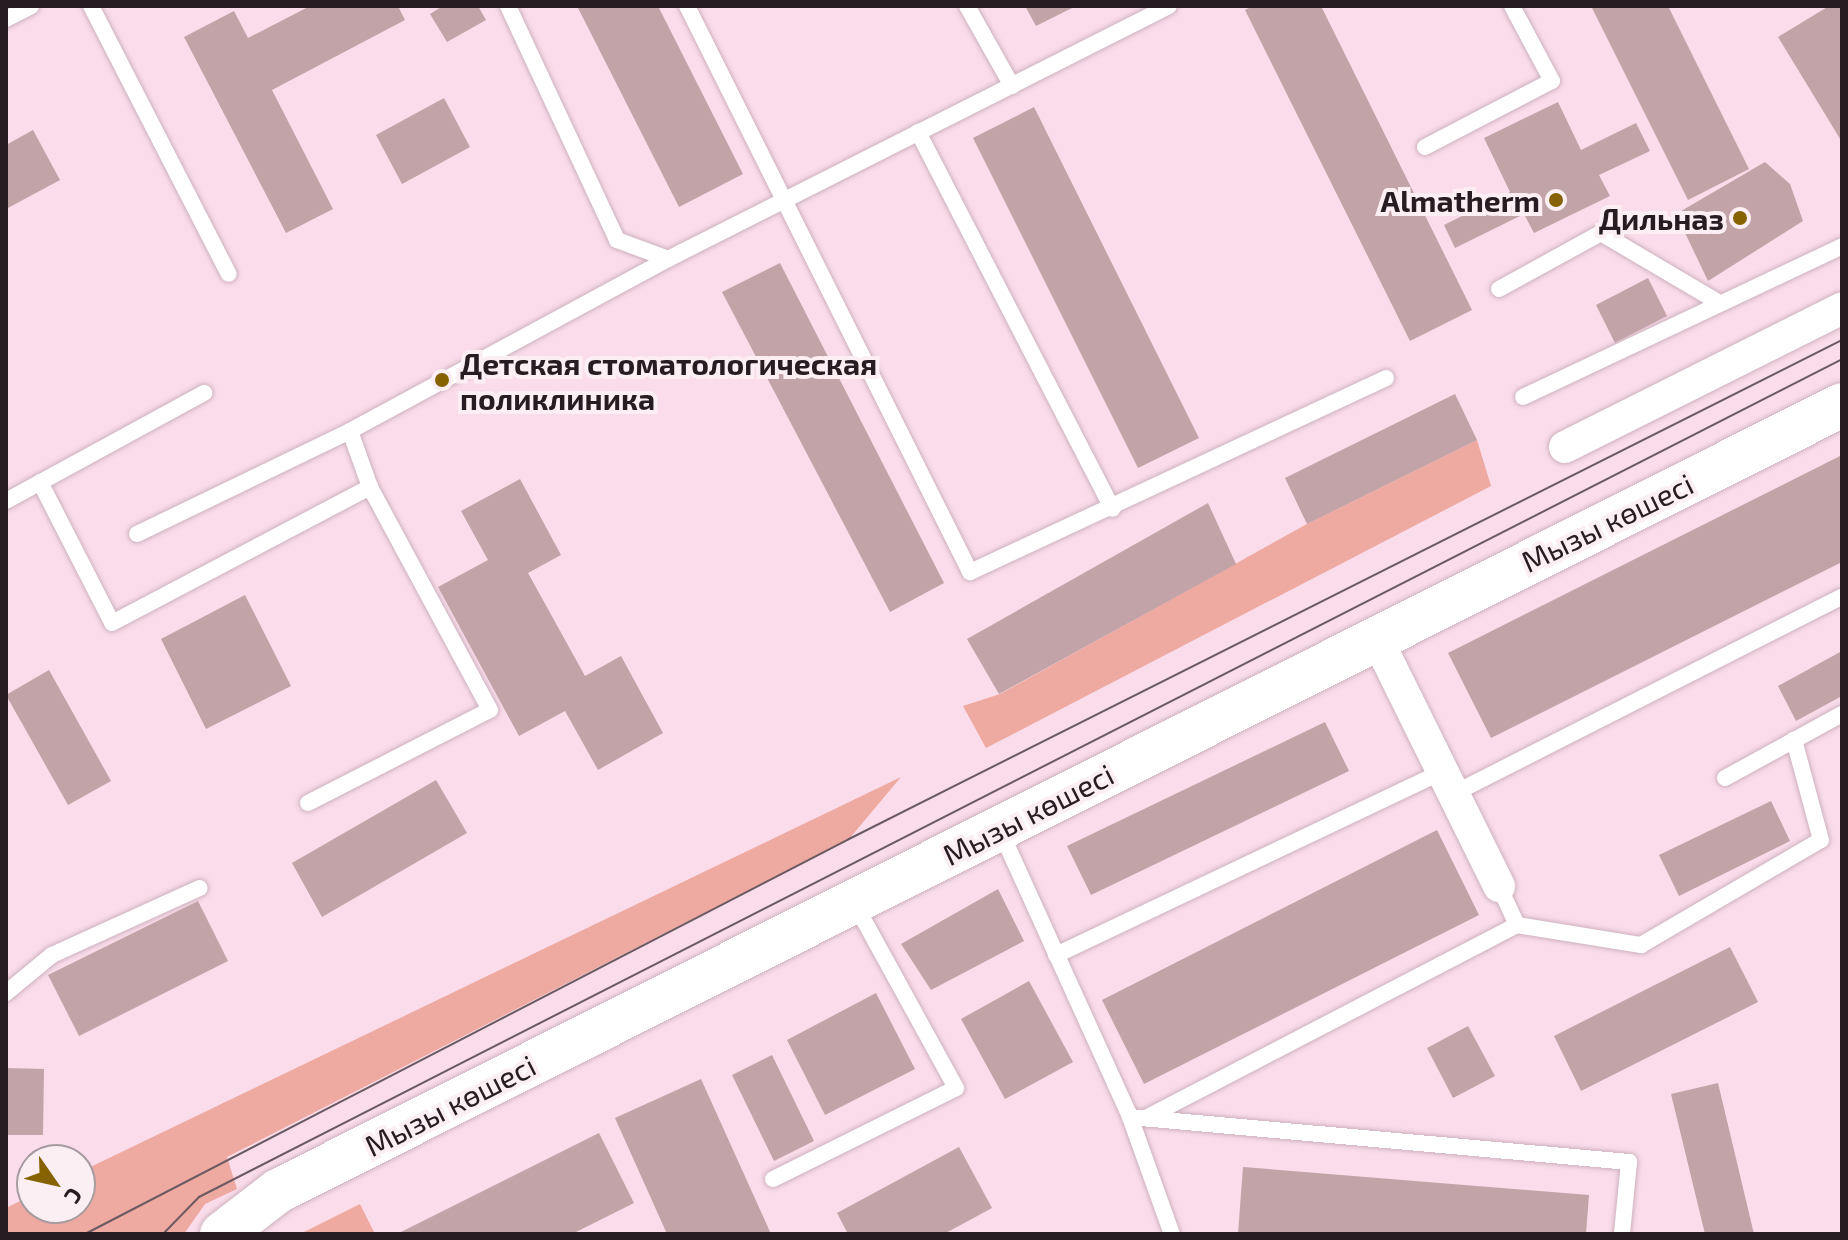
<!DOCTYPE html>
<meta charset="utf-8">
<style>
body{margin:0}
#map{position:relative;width:1848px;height:1240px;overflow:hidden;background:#fadcea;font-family:"Exo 2",sans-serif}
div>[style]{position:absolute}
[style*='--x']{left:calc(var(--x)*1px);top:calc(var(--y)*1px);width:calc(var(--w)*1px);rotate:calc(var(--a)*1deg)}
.green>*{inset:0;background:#eea9a1}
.building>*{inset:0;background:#c2a3a8}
.roads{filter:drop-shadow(0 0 2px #cdb1be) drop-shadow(0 0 2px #cdb1be)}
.lane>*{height:16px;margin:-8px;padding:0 8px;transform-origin:8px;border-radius:8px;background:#fff}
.street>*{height:32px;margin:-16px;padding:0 16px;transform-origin:16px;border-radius:16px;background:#fff}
.secondary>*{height:44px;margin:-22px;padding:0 22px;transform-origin:22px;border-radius:22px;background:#fff}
.tram>*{height:2px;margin:-1px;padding:0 1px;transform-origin:1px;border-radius:1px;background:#6b5a62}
.dots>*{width:22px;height:22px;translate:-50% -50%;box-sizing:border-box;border:4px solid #fbeff4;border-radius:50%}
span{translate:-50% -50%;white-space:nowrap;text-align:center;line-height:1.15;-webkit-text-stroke:8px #fbeff4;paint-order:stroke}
.poi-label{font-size:30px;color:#271c21;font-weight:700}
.right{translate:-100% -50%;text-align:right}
.left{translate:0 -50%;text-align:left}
.street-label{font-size:30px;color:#271c21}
.frame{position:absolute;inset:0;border:8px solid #271c21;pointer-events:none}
.north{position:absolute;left:16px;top:1144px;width:80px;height:80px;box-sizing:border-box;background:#fbeff4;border:2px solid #a69ba0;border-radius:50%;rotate:124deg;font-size:22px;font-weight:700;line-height:32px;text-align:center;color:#271c21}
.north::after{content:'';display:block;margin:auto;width:28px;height:36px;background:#866300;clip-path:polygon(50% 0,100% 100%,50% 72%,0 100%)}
</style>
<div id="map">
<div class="green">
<div style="clip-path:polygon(1477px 440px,1491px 486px,986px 748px,963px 706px,1000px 694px,1307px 524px)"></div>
<div style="clip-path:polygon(901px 777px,849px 839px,227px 1157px,237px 1189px,205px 1204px,184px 1234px,6px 1234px,6px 1208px,32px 1195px,32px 1208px,80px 1208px,80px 1172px)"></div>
<div style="clip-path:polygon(360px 1204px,375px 1234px,300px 1234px)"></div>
</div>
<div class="building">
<div style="clip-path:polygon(310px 6px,398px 6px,405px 20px,272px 90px,333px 209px,286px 233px,184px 37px,234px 11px,248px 38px)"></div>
<div style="clip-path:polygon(443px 6px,478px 6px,486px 20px,447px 42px,430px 14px)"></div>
<div style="clip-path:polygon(577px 6px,658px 6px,743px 174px,679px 207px)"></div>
<div style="clip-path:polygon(1025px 6px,1076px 6px,1036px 26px)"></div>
<div style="clip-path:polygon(1253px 6px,1321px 6px,1472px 310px,1410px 341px,1245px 10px)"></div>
<div style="clip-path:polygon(1591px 6px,1668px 6px,1749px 169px,1688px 200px)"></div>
<div style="clip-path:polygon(1829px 6px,1842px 6px,1842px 142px,1778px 37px)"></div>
<div style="clip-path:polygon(444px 98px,470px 147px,402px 184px,376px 135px)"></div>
<div style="clip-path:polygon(1558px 102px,1581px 150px,1636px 123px,1650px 151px,1599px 175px,1610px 196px,1534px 233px,1524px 214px,1455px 248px,1444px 225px,1510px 192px,1484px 138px)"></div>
<div style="clip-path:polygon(1034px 107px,1199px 438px,1138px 468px,973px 138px)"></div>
<div style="clip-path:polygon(33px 130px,60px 180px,6px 209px,6px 145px)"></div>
<div style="clip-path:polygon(1765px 162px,1790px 184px,1803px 221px,1708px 281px,1676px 214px)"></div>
<div style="clip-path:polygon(780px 263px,944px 583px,890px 612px,722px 292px)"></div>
<div style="clip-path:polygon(1648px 278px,1667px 316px,1615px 343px,1596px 305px)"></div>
<div style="clip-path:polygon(1455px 394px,1477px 440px,1307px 524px,1285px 478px)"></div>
<div style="clip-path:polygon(1842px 455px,1842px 562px,1491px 738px,1448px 653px)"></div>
<div style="clip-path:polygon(520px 479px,561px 555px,528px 573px,585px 676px,621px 656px,663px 733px,598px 770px,565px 711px,519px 736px,438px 587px,488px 560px,461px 511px)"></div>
<div style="clip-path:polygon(1208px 503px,1236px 564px,999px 694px,967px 639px)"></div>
<div style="clip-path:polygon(245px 595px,291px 686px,206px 729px,161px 639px)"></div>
<div style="clip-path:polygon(1842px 651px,1842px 696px,1796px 721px,1778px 686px)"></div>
<div style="clip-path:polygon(49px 670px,111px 781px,68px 805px,6px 695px)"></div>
<div style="clip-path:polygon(1325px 722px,1349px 771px,1091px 895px,1067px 846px)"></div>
<div style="clip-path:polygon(436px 780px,467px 833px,322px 917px,292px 863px)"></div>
<div style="clip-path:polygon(1771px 801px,1790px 841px,1679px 896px,1659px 855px)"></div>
<div style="clip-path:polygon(1437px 830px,1479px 915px,1144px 1084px,1102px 1000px)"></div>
<div style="clip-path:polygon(998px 889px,1024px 941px,931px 990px,901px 944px)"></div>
<div style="clip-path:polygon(198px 901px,228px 961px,79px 1036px,48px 975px)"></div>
<div style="clip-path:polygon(1730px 947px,1758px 1002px,1581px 1091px,1554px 1036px)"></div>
<div style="clip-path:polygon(1029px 981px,1073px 1062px,1005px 1099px,961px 1019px)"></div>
<div style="clip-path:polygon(876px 993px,915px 1069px,825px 1115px,787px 1040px)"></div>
<div style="clip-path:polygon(1468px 1026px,1495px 1076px,1453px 1098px,1427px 1048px)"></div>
<div style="clip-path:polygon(772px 1055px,814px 1141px,774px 1161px,732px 1075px)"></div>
<div style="clip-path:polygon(6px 1068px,44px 1069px,43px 1135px,6px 1135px)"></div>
<div style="clip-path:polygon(701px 1079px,771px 1234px,667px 1234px,615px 1118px)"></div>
<div style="clip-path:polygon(1718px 1083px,1754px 1234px,1705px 1234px,1671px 1094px)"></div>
<div style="clip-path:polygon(599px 1133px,634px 1203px,572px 1234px,397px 1234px)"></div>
<div style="clip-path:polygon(959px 1147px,992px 1208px,944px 1234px,848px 1234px,837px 1213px)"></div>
<div style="clip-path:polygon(1243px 1167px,1589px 1195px,1586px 1234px,1238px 1234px)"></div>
</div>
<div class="roads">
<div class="lane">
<div style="--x:91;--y:6;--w:301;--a:62.8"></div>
<div style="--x:508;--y:6;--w:258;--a:65"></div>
<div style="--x:617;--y:240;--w:54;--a:20.4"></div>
<div style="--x:668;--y:259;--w:561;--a:-26.79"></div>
<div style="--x:687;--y:6;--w:633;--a:63.43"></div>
<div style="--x:970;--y:572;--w:459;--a:-25"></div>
<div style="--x:967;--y:6;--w:92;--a:60.6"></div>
<div style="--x:6;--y:19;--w:28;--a:-27"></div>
<div style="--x:918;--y:132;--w:424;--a:62.7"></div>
<div style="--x:1425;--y:147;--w:143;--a:-27.5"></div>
<div style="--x:1552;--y:81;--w:85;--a:-118.1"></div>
<div style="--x:1499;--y:289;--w:116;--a:-28.8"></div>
<div style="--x:1601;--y:233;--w:134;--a:30.6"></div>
<div style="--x:1523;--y:397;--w:353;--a:-25.3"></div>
<div style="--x:40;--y:482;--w:158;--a:62.9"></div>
<div style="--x:112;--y:623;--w:292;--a:-27.8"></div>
<div style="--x:370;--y:487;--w:59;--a:-109.7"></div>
<div style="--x:6;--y:501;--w:226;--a:-28.6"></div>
<div style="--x:137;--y:534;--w:237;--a:-25.8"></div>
<div style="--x:350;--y:431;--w:362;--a:-28.4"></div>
<div style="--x:1725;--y:778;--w:133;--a:-28.7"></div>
<div style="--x:1453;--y:794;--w:436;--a:-26.9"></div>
<div style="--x:308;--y:803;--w:204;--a:-27.1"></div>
<div style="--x:490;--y:710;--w:253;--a:-118.3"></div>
<div style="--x:1000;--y:830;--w:315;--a:65.6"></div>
<div style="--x:1130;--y:1117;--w:124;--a:70.3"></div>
<div style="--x:1499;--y:886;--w:43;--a:65.2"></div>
<div style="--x:1517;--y:925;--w:126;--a:9.2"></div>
<div style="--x:1641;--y:945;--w:208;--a:-30.3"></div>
<div style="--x:1821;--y:840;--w:104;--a:-105.1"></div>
<div style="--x:1056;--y:955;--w:427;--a:-25.4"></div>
<div style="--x:6;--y:993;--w:60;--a:-39.6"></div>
<div style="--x:52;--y:955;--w:162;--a:-24.4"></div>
<div style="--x:1130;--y:1117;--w:501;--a:5.15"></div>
<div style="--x:1629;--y:1162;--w:72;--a:95.6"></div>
<div style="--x:1146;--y:1118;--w:418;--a:-27.5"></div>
<div style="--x:773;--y:1179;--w:204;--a:-26.4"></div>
<div style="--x:956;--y:1088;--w:210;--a:-118.8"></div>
</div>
<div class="street">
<div style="--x:1565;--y:447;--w:310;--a:-26.6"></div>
<div style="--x:1376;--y:637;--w:278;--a:63.7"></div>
</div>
<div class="secondary">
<div style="--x:222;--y:1234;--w:71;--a:-37.5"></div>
<div style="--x:278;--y:1191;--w:1750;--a:-26.68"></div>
</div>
</div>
<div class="tram">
<div style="--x:85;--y:1234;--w:860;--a:-27.34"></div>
<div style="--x:849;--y:839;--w:1111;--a:-26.68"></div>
<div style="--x:163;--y:1234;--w:52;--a:-45.8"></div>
<div style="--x:199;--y:1197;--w:1844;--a:-27.02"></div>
</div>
<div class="dots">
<div style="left:1556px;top:200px;background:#866300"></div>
<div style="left:1740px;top:218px;background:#866300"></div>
<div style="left:442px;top:380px;background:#866300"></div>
</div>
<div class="poi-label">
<span class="right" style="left:1540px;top:200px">Almatherm</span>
<span class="right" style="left:1724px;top:218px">Дильназ</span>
<span class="left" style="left:460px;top:380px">Детская стоматологическая<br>поликлиника</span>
</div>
<div class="street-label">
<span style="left:1607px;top:522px;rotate:-26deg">Мызы көшесі</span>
<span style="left:1028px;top:814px;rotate:-27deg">Мызы көшесі</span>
<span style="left:450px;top:1105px;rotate:-27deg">Мызы көшесі</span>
</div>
<div class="frame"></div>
<div class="north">С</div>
</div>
